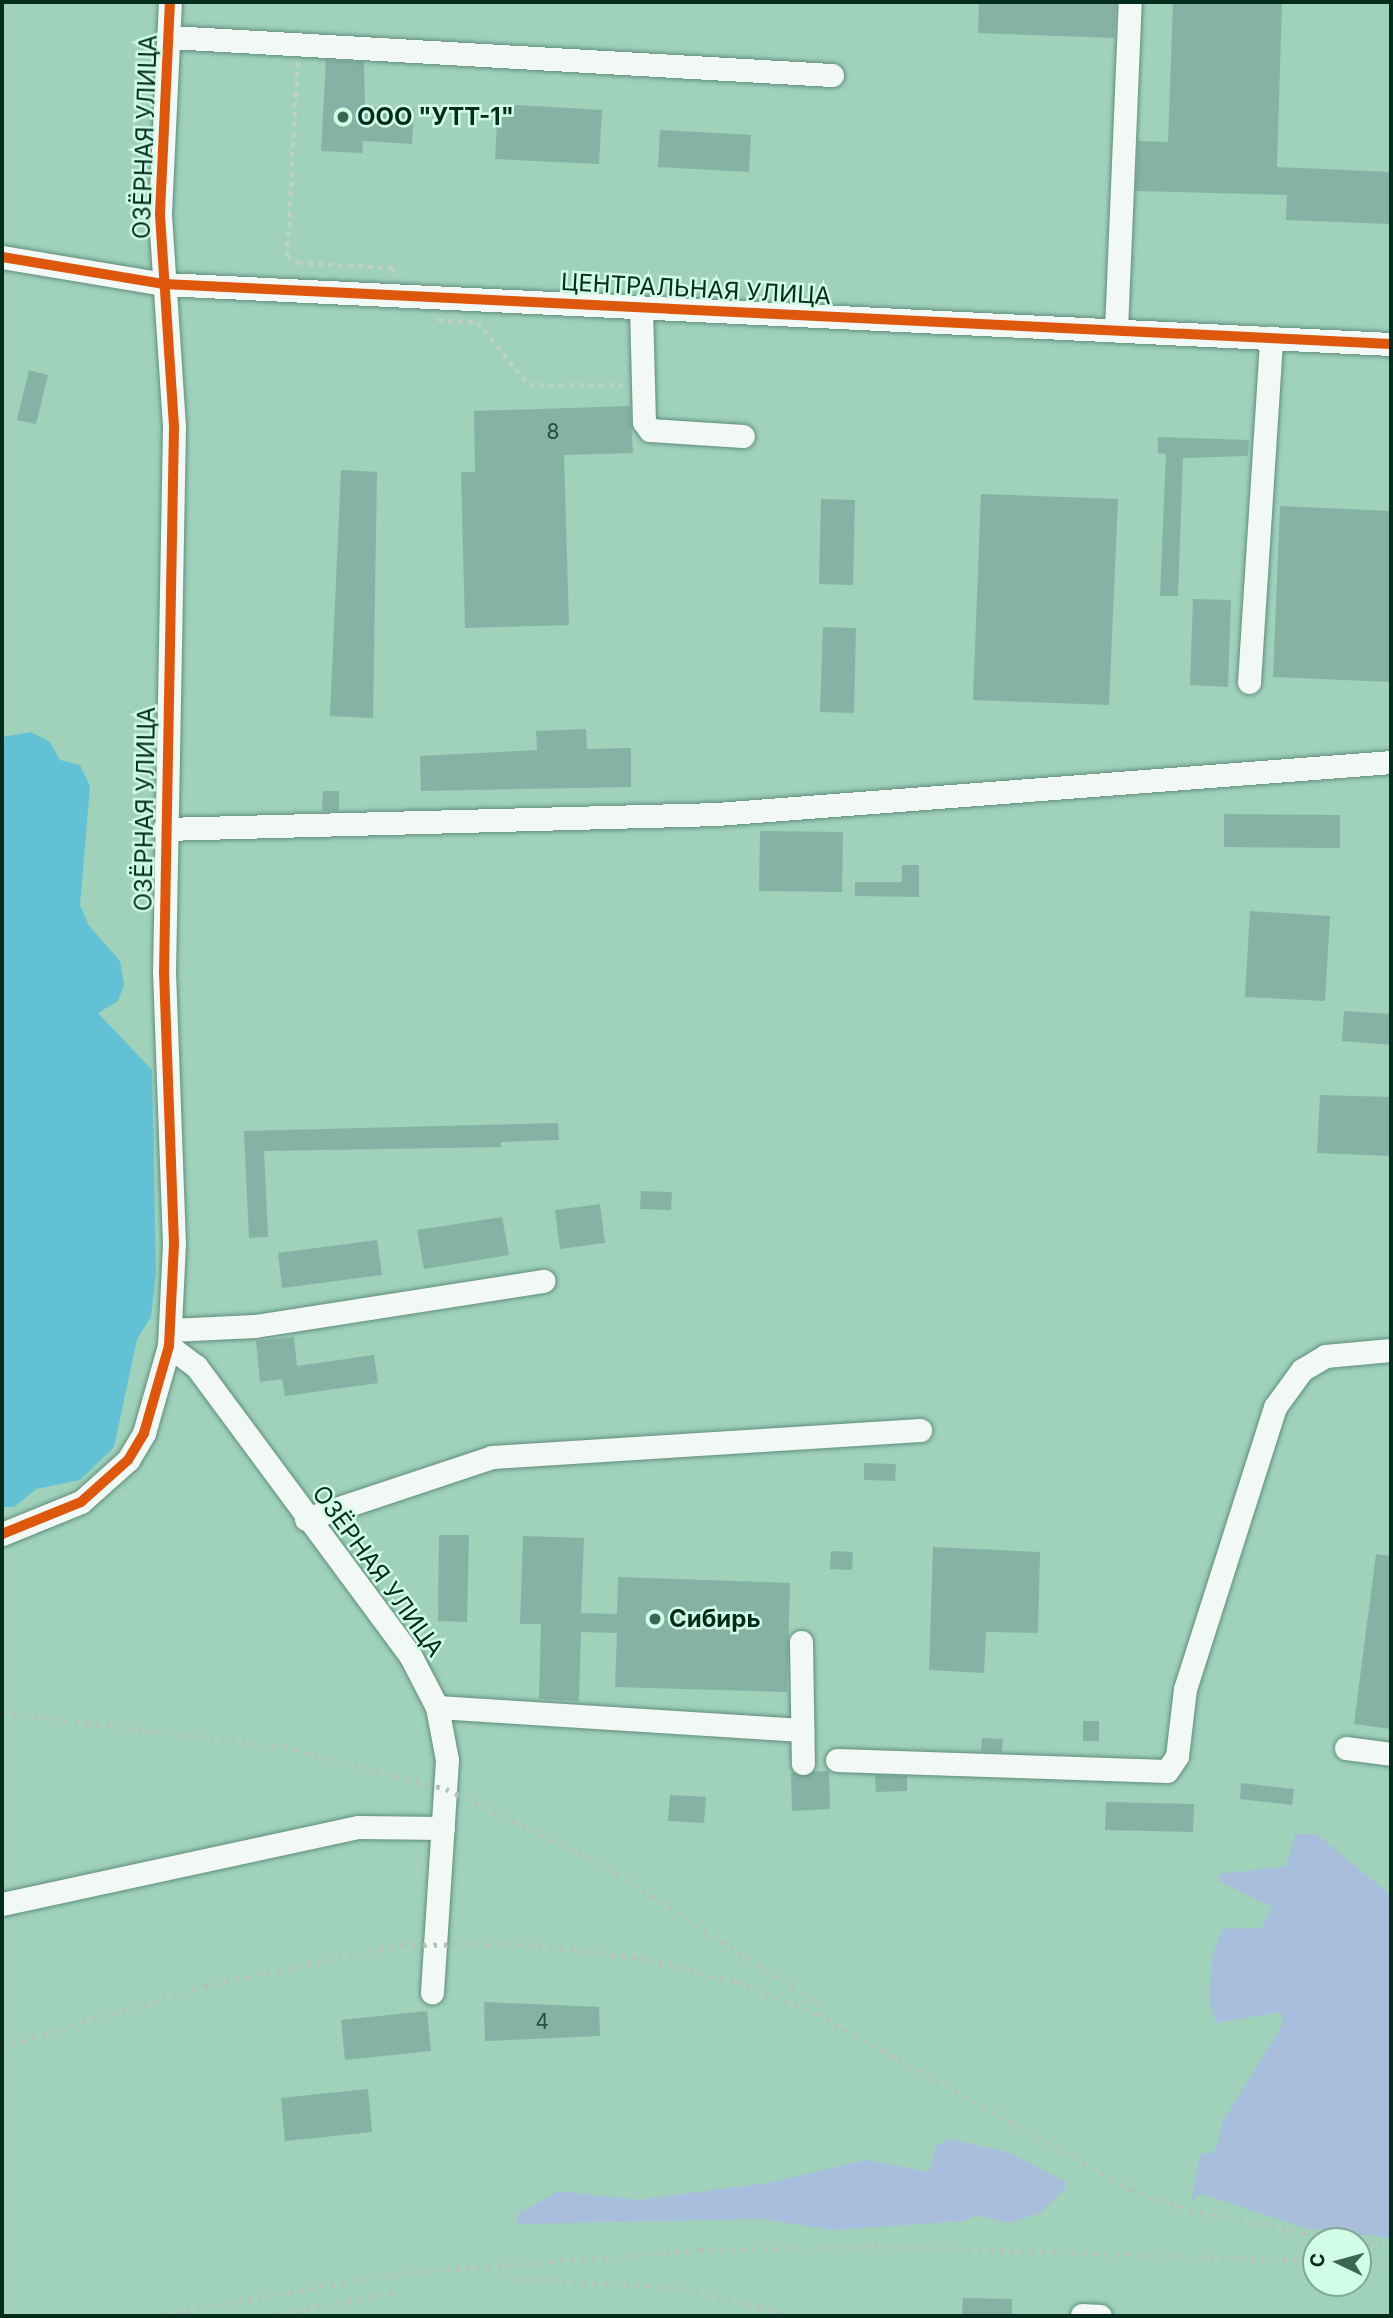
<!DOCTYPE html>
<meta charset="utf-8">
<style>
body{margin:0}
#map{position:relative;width:1393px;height:2318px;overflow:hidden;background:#9fd1bb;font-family:Inter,sans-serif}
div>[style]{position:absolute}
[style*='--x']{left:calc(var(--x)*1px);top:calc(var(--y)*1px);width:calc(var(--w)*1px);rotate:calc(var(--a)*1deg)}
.green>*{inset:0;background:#a8bedc}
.water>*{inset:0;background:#62c1d5}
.building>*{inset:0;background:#86b2a5}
.path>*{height:3.5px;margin-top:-1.75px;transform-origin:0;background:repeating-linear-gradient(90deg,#bfd0c9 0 5px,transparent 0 10px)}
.roads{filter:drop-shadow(0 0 2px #618d7c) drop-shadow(0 0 2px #618d7c)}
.minor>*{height:23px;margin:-11.5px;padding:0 11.5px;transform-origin:11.5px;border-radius:11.5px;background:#f1f8f5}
.rail>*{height:5px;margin-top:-2.5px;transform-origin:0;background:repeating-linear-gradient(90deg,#b2c1ba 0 3.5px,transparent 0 10.5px)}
.cycleway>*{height:10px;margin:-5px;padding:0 5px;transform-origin:5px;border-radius:5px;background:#dd570d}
.dots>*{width:19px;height:19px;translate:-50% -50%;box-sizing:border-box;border:4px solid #d1fce7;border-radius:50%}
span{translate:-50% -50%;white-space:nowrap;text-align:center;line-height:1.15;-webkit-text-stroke:5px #d1fce7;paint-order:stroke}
.number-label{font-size:21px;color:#244e3f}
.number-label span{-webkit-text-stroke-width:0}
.poi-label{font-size:24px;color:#032c1d;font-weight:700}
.left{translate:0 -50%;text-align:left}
.street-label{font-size:24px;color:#032c1d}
.frame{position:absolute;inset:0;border:4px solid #032c1d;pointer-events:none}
.north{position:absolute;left:1302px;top:2227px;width:70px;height:70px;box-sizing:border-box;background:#d1fce7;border:2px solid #7fa996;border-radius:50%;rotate:275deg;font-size:19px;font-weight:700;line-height:28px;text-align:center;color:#032c1d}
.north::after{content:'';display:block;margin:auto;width:24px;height:32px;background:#3a6654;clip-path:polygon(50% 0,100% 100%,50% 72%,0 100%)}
</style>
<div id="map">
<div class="green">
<div style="clip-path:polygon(1295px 1834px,1316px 1834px,1391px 1895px,1391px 2238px,1305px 2228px,1200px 2193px,1191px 2203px,1200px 2153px,1211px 2154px,1218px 2144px,1223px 2121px,1283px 2024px,1281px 2012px,1216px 2023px,1209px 1999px,1213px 1952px,1223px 1929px,1262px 1928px,1272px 1907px,1219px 1881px,1220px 1874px,1287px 1866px)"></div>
<div style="clip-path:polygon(949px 2139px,1007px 2152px,1066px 2182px,1065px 2189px,1040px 2213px,1009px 2223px,974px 2215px,967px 2221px,833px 2230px,760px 2219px,517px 2224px,519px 2213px,559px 2191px,638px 2200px,773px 2182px,866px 2160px,929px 2172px,936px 2146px)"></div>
</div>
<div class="water">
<div style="clip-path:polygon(31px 732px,49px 741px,60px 760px,80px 765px,90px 786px,80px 905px,89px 926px,120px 961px,124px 985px,118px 1001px,98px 1013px,152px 1070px,156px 1271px,151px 1317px,137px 1339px,114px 1447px,80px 1480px,36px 1489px,14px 1507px,2px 1507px,2px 737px)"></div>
</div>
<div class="building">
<div style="clip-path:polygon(979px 2px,1116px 2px,1114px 38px,978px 33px)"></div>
<div style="clip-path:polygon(1173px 2px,1282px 2px,1277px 167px,1391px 172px,1391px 224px,1286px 220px,1287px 195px,1136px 191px,1138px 141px,1168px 142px)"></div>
<div style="clip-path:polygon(326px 60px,364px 62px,365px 107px,414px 109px,412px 144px,363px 141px,362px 153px,321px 151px)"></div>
<div style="clip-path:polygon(498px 104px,602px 110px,599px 164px,495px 159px)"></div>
<div style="clip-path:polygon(660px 130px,751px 135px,749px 172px,658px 167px)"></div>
<div style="clip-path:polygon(29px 370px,48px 375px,36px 424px,17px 420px)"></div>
<div style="clip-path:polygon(630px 406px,633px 453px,564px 455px,569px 625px,465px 628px,461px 472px,475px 472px,474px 411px)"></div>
<div style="clip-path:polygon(1158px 437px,1249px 440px,1248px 456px,1183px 458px,1178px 596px,1160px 596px,1166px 454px,1158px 453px)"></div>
<div style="clip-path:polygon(341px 470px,377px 472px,373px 718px,330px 716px)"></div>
<div style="clip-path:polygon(981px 494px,1118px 499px,1109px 705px,973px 700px)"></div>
<div style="clip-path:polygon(821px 499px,855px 500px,853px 585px,819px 584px)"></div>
<div style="clip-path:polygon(1280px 506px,1391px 511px,1391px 682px,1273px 677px)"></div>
<div style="clip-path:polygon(1193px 599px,1231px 600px,1228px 687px,1190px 685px)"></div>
<div style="clip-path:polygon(823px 627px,856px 628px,854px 713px,820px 712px)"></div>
<div style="clip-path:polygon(586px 729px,587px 749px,631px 748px,631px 787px,421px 791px,420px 756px,537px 750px,536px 731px)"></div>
<div style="clip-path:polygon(323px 791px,339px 791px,339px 810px,322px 811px)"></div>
<div style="clip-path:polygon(1224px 814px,1340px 815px,1340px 848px,1224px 847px)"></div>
<div style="clip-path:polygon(760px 831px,843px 832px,842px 892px,759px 891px)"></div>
<div style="clip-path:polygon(902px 865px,919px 865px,919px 897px,855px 896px,855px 882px,902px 882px)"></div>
<div style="clip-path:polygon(1250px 911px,1330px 916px,1325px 1001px,1245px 997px)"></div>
<div style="clip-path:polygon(1344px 1011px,1391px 1014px,1391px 1045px,1342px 1041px)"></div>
<div style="clip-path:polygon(1320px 1095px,1391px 1097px,1391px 1156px,1317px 1153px)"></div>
<div style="clip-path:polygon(558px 1123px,559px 1140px,501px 1142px,501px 1147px,264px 1151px,268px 1237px,249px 1238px,244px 1131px)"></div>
<div style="clip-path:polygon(641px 1191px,672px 1192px,671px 1210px,640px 1209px)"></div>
<div style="clip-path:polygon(600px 1204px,605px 1243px,560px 1249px,555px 1210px)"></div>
<div style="clip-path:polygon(502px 1217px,509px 1255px,424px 1269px,417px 1230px)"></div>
<div style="clip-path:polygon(377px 1240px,382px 1275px,282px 1288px,278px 1253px)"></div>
<div style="clip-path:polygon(294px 1337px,297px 1366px,374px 1355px,378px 1383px,285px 1396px,282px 1379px,260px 1382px,256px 1341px)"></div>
<div style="clip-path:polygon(864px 1463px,896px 1464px,895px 1481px,864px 1480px)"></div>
<div style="clip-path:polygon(439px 1535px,469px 1535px,467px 1622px,438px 1621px)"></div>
<div style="clip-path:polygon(523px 1536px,584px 1538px,581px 1613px,617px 1614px,618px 1577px,790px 1583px,787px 1692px,615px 1687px,617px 1633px,581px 1632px,579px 1701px,539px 1699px,541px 1624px,520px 1624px)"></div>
<div style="clip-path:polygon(933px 1547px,1040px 1552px,1038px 1633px,986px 1632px,984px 1673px,929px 1670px)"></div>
<div style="clip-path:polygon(831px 1551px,853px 1552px,852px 1570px,830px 1569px)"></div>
<div style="clip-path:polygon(1376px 1554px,1391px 1556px,1391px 1729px,1354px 1724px)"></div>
<div style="clip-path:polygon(1083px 1721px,1099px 1721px,1099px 1741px,1083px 1741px)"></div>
<div style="clip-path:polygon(982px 1738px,1003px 1739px,1002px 1752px,981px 1751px)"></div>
<div style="clip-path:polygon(829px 1771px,830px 1809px,792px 1811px,791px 1773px)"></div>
<div style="clip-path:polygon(875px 1775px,907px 1776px,907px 1791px,876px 1792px)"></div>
<div style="clip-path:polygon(1241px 1783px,1294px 1789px,1292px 1805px,1240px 1799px)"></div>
<div style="clip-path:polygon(670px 1795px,706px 1797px,704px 1823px,668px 1821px)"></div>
<div style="clip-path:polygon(1106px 1802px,1194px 1804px,1193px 1832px,1105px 1830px)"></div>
<div style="clip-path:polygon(484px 2002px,599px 2007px,600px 2036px,485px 2041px)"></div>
<div style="clip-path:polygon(427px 2011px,431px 2051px,345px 2060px,341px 2020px)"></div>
<div style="clip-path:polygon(368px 2089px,372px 2132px,285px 2141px,281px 2098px)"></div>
<div style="clip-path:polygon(963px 2298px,1012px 2299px,1012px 2314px,962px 2314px)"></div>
</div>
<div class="path">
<div style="--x:298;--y:62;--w:194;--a:93.2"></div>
<div style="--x:287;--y:256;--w:13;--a:32"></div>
<div style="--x:298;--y:263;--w:93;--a:3.1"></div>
<div style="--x:391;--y:268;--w:11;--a:49"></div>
<div style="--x:438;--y:320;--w:40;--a:4.3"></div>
<div style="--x:478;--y:323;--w:80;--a:50.6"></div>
<div style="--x:529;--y:385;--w:94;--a:0"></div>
</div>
<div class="roads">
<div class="minor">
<div style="--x:170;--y:37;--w:663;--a:3.29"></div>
<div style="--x:2;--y:257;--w:164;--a:9.5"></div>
<div style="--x:164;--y:284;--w:1228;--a:2.8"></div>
<div style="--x:641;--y:308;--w:114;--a:88.5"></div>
<div style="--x:644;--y:422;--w:10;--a:53"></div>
<div style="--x:650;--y:430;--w:93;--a:3.7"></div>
<div style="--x:1116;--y:330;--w:328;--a:-87.6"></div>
<div style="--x:1249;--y:682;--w:345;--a:-86.3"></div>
<div style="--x:164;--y:829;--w:553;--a:-1.55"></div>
<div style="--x:717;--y:814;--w:676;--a:-4.41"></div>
<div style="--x:170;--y:1330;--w:85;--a:-2.7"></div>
<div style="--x:255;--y:1326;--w:292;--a:-8.9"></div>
<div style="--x:169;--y:1346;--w:34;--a:37"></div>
<div style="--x:196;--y:1366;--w:360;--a:53.5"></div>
<div style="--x:410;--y:1655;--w:59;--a:62.6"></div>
<div style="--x:437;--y:1707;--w:54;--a:79.3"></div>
<div style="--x:447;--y:1760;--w:233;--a:93.7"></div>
<div style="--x:306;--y:1519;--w:196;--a:-18.4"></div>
<div style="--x:492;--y:1457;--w:429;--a:-3.6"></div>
<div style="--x:2;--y:1534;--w:85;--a:-22.1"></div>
<div style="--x:81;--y:1502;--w:63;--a:-41.8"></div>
<div style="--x:128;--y:1460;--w:31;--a:-59"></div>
<div style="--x:144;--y:1433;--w:91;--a:-74"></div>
<div style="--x:169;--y:1346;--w:102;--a:-87.2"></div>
<div style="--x:174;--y:1244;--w:271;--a:-92.1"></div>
<div style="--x:164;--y:973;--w:547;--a:-88.95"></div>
<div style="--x:174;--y:426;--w:213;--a:-93.8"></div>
<div style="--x:160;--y:213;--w:211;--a:-87.3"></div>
<div style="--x:801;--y:1642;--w:121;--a:89.1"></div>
<div style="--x:437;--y:1707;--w:366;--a:3.6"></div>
<div style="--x:1346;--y:1748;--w:45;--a:7.6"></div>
<div style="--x:837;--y:1760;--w:330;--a:1.9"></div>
<div style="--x:1167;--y:1771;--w:18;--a:-56"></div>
<div style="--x:1177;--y:1756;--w:67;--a:-83.2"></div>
<div style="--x:1185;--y:1689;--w:296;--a:-72.3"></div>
<div style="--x:1275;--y:1407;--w:46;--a:-53.9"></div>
<div style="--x:1302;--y:1370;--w:27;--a:-31"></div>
<div style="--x:1325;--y:1356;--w:66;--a:-5.2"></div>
<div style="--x:2;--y:1904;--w:364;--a:-12.2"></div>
<div style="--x:358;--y:1827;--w:85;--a:0.7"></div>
<div style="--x:1082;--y:2315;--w:18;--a:3"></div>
</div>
</div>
<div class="rail">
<div style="--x:2;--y:1713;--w:284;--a:6.9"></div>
<div style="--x:284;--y:1747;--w:167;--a:14.5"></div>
<div style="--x:446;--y:1789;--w:179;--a:25.8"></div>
<div style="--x:607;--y:1867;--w:262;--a:33.1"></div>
<div style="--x:2;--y:2047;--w:212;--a:-16.7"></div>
<div style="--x:205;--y:1986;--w:201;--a:-11.8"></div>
<div style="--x:402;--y:1945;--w:126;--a:-0.5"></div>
<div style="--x:528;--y:1944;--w:112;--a:7.2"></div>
<div style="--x:639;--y:1958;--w:100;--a:13.9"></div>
<div style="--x:736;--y:1982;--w:87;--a:21.6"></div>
<div style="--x:817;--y:2014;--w:359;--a:29.2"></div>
<div style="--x:1130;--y:2189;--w:63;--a:19.6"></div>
<div style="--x:1189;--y:2210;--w:159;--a:11.2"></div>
<div style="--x:1358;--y:2242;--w:33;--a:5"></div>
<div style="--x:1358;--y:2262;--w:33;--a:3"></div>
<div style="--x:510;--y:2278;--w:166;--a:3.4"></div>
<div style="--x:676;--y:2288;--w:122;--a:13.2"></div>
<div style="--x:155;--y:2316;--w:242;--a:-10"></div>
<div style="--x:393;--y:2274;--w:308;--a:-4.5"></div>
<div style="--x:700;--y:2250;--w:174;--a:-1.3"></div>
<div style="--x:874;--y:2246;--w:442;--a:1.9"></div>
<div style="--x:265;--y:2316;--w:130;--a:-10.2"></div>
</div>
<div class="cycleway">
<div style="--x:2;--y:257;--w:164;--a:9.5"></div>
<div style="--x:164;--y:284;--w:1228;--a:2.8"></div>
<div style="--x:2;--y:1534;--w:85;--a:-22.1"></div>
<div style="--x:81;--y:1502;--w:63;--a:-41.8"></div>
<div style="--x:128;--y:1460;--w:31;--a:-59"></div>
<div style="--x:144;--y:1433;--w:91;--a:-74"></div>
<div style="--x:169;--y:1346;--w:102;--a:-87.2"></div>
<div style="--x:174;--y:1244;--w:271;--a:-92.1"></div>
<div style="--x:164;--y:973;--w:547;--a:-88.95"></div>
<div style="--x:174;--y:426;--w:213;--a:-93.8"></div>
<div style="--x:160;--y:213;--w:211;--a:-87.3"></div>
</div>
<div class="dots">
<div style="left:343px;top:117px;background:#3a6654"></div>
<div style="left:655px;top:1619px;background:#3a6654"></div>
</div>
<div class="number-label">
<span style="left:553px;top:432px">8</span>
<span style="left:542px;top:2022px">4</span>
</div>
<div class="poi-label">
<span class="left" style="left:357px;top:117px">ООО "УТТ-1"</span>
<span class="left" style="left:669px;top:1619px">Сибирь</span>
</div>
<div class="street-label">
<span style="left:145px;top:137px;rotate:-88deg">ОЗЁРНАЯ УЛИЦА</span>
<span style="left:696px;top:289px;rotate:3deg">ЦЕНТРАЛЬНАЯ УЛИЦА</span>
<span style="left:145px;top:809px;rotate:-89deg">ОЗЁРНАЯ УЛИЦА</span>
<span style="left:378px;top:1571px;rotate:54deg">ОЗЁРНАЯ УЛИЦА</span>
</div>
<div class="frame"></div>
<div class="north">С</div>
</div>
